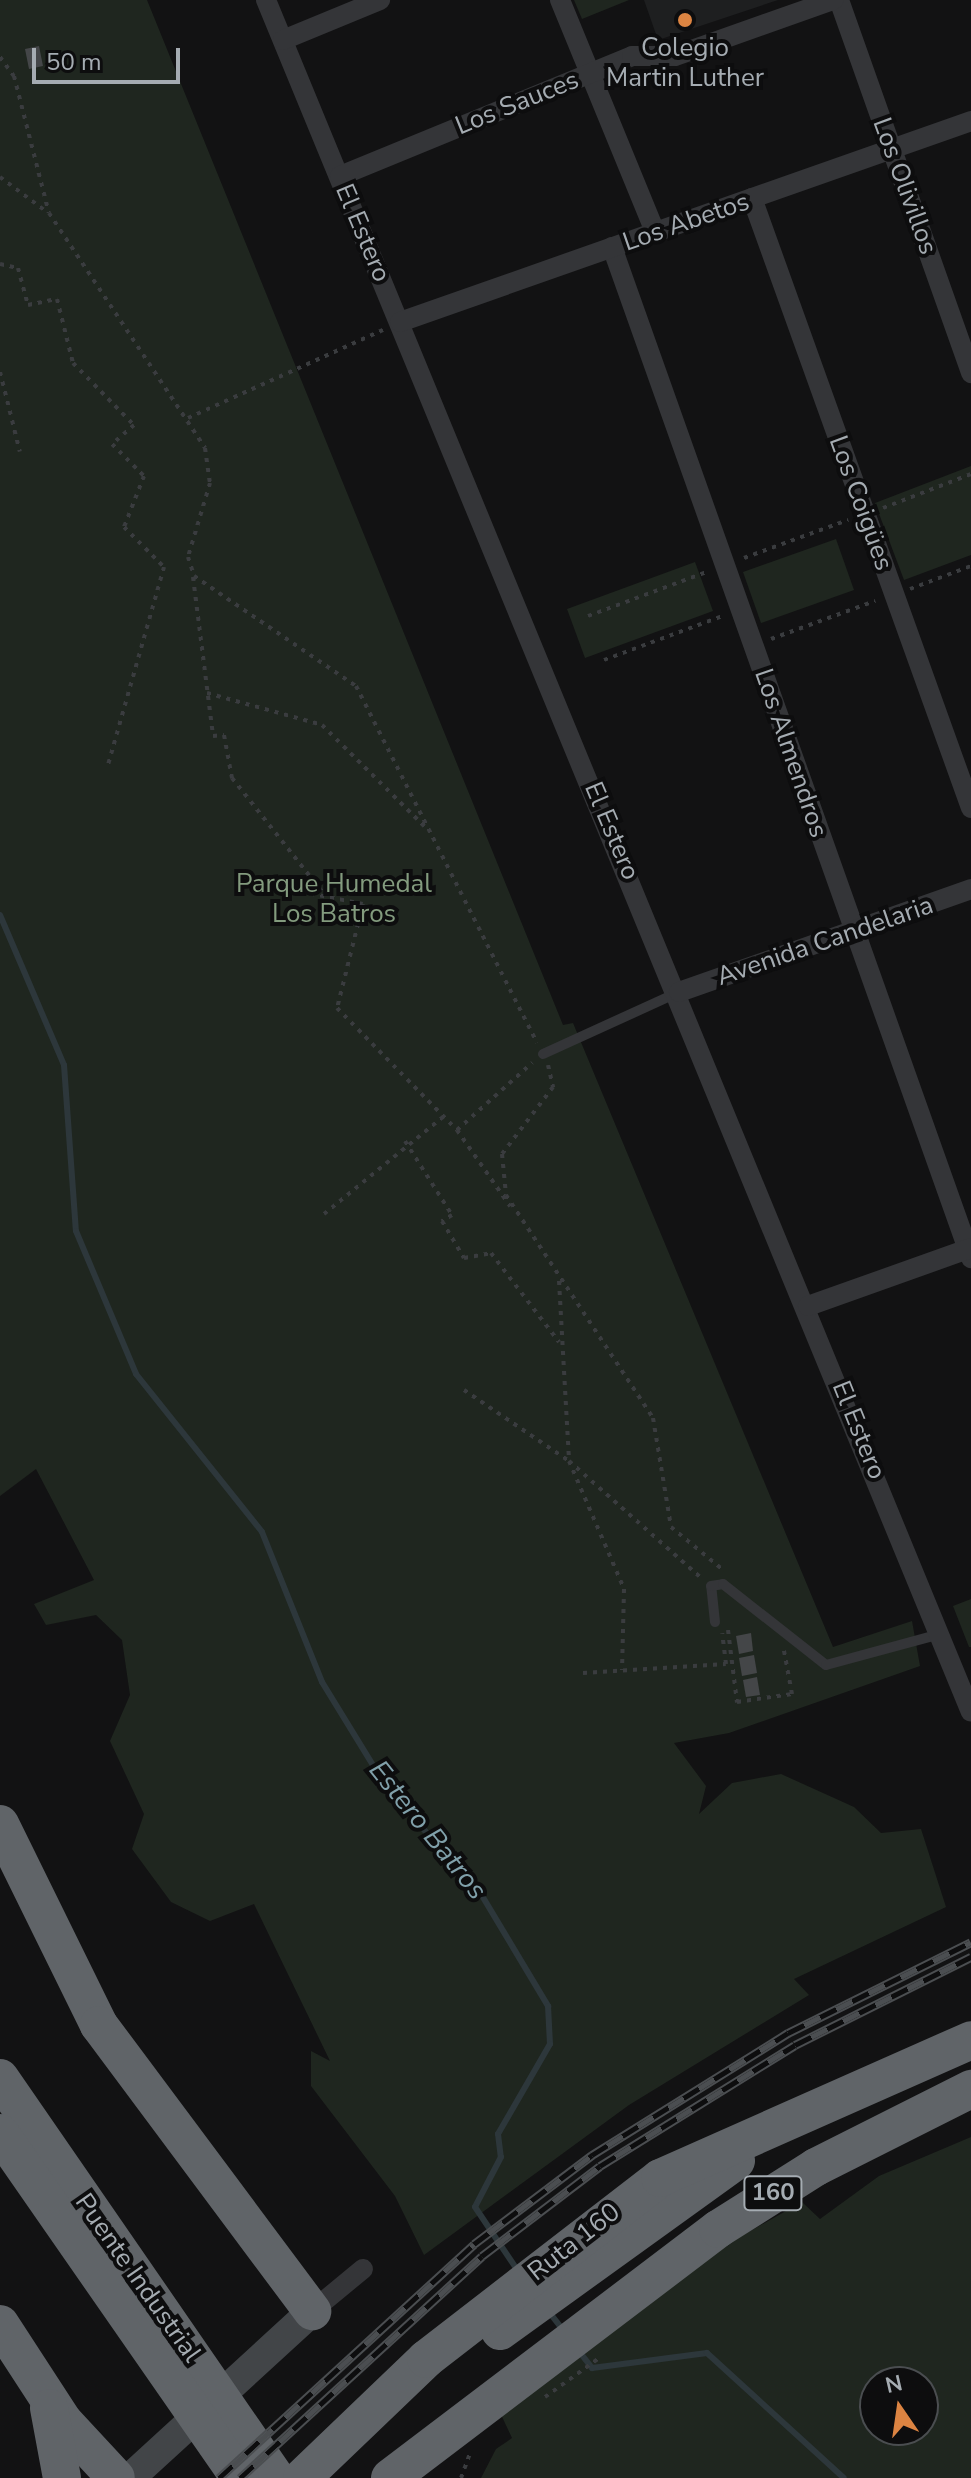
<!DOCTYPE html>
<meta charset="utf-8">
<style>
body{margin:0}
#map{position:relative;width:971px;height:2478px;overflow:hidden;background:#121213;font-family:"Nunito Sans",sans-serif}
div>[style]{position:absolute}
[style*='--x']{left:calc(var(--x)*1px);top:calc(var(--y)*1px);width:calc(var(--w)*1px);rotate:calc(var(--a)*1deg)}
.built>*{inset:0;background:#1e1f20}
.green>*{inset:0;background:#1f261f}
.stream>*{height:6px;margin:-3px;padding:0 3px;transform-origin:3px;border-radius:3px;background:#2d373b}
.building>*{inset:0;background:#444648}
.path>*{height:4px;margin-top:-2px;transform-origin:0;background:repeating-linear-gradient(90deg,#3a3c3f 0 4px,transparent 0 10px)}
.lane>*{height:10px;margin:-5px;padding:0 5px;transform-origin:5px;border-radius:5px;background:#343538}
.street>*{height:20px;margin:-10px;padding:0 10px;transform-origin:10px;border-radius:10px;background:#343538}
.secondary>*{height:30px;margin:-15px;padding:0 15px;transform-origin:15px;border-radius:15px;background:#424548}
.highway>*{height:38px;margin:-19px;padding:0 19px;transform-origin:19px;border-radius:19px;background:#606468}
.rail>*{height:9px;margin-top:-4.5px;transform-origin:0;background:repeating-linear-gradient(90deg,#0d0d0e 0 18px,#4b4e51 0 36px);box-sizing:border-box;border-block:2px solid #4b4e51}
.dots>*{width:22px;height:22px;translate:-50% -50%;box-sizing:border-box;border:4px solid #0d0d0e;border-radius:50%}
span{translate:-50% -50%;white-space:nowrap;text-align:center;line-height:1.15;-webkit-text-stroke:8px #0d0d0e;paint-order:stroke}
.shield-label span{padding:2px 6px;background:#0d0d0e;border:2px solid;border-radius:6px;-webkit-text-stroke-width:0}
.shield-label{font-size:24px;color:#a5acb2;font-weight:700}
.poi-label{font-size:26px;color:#a5acb2}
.street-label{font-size:26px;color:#a5acb2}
.park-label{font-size:26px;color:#839b7e}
.water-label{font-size:28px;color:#80a0aa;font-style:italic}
.north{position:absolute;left:859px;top:2366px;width:80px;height:80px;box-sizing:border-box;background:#0d0d0e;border:2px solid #4a4d50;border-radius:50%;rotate:347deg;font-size:22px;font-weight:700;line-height:32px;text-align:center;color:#a5acb2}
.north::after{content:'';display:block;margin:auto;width:28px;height:36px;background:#dc8442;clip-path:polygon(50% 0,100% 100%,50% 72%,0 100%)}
.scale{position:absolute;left:32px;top:48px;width:148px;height:36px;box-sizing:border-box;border:4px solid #a5acb2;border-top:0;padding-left:10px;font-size:24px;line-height:28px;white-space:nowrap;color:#a5acb2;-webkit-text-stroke:6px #0d0d0e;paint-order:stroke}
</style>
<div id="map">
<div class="built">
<div style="clip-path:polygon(644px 0,778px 0,658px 40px)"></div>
</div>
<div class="green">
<div style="clip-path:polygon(0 0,147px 0,563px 1025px,573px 1023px,833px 1647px,912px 1621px,920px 1666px,729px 1733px,674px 1743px,706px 1786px,699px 1814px,732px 1783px,781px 1774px,854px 1807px,881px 1833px,921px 1829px,946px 1907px,794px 1979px,809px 1995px,629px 2105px,424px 2255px,395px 2196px,311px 2086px,311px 2051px,330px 2061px,254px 1904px,210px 1921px,171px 1902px,132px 1849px,144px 1814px,110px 1741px,130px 1695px,122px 1640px,96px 1615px,46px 1625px,34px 1604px,94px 1580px,36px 1469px,0 1496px)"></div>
<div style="clip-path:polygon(574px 0,629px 0,582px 19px)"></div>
<div style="clip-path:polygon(971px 466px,971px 555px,904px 580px,875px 503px)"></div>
<div style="clip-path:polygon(836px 539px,854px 590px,761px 623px,743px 572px)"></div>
<div style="clip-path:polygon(695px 562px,713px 611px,585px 658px,567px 609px)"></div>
<div style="clip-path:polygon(971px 1599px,971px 1647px,969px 1647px,953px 1606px)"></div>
<div style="clip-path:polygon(evenodd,971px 2137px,971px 2478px,481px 2478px,496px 2449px,512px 2438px,497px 2406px,713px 2252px,802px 2202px,820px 2219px,879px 2176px,971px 2137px,875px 2382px,923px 2382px,923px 2430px,875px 2430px,875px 2382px)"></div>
</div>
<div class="stream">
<div style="--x:0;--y:915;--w:163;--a:66.9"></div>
<div style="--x:64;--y:1065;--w:166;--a:85.9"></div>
<div style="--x:76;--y:1231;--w:155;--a:67.2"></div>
<div style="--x:136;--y:1374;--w:202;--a:51.4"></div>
<div style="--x:262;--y:1532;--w:162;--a:68.2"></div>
<div style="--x:322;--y:1682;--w:124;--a:58.5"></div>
<div style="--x:387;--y:1788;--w:142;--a:48.4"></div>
<div style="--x:481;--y:1894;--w:131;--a:59.1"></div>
<div style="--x:548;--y:2006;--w:38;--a:87"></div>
<div style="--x:550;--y:2044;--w:104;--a:120"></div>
<div style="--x:498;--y:2134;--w:23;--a:83"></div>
<div style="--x:501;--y:2157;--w:56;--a:117.5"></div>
<div style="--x:475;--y:2207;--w:77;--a:56.1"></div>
<div style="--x:549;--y:2312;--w:24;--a:52"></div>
<div style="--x:578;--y:2350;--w:23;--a:52"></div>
<div style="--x:592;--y:2368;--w:116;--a:-7.4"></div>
<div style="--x:707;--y:2353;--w:185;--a:42.4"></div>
</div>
<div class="building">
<div style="clip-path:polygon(39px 46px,43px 66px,29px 69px,25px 49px)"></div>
<div style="clip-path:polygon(751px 1633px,753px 1651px,739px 1654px,736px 1636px)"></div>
<div style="clip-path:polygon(754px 1655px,757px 1673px,742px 1676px,739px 1658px)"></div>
<div style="clip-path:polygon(757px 1677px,760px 1695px,746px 1697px,743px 1680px)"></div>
</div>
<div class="path">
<div style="--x:0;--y:57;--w:24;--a:54"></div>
<div style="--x:14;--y:76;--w:141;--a:75.7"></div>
<div style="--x:49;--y:213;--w:282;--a:56.4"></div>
<div style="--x:205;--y:448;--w:35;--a:82"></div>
<div style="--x:210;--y:483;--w:77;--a:106.6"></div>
<div style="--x:188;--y:557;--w:20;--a:72"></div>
<div style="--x:194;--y:576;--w:196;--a:34.2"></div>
<div style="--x:356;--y:686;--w:400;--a:63.1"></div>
<div style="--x:0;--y:177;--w:59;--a:36.7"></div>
<div style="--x:0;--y:264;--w:18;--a:13"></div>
<div style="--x:18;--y:268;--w:38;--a:75"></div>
<div style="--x:28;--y:305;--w:30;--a:-12"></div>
<div style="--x:57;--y:299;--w:66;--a:76"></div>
<div style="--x:73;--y:363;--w:87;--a:45.5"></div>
<div style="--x:134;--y:425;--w:29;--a:139"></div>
<div style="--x:112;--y:444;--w:45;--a:45"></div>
<div style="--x:144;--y:476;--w:55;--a:111.4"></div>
<div style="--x:124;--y:527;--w:57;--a:45"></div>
<div style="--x:164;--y:567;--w:206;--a:105.8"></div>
<div style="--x:0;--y:372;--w:82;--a:76"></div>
<div style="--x:188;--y:418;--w:214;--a:-24.3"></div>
<div style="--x:883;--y:508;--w:94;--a:-21.1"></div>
<div style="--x:744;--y:558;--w:111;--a:-20.1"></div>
<div style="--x:193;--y:577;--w:160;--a:82.8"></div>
<div style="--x:213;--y:736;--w:11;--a:-5"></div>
<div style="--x:224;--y:735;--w:44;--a:79.5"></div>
<div style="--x:232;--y:778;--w:148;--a:51.6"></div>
<div style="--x:910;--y:589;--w:65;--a:-20.7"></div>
<div style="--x:588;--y:616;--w:129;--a:-20.4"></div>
<div style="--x:771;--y:639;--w:111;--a:-20.1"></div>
<div style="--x:604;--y:660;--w:129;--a:-20.4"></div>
<div style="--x:207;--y:693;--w:119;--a:15.5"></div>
<div style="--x:322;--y:725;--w:144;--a:44.7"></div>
<div style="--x:242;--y:880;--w:123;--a:11.2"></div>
<div style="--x:363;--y:904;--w:107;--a:104"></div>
<div style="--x:337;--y:1008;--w:171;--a:45.5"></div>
<div style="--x:457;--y:1130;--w:101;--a:-41.8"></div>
<div style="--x:548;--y:1065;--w:23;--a:77"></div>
<div style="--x:553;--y:1087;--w:84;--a:127.3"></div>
<div style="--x:502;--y:1154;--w:41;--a:84.4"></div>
<div style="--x:506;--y:1195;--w:267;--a:56.6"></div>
<div style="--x:653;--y:1418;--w:110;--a:80.6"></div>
<div style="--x:671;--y:1527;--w:66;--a:39.5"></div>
<div style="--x:457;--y:1130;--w:93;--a:55.1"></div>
<div style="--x:405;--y:1141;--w:88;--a:57.6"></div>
<div style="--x:452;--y:1215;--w:12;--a:149"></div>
<div style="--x:442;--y:1221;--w:43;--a:59.3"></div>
<div style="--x:464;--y:1258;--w:27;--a:-10"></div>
<div style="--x:491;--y:1253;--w:112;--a:52.6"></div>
<div style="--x:324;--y:1214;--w:155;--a:-39.2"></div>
<div style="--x:559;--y:1281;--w:180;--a:86.8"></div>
<div style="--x:569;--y:1461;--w:139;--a:66.7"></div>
<div style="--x:624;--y:1589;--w:81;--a:91.4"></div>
<div style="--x:464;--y:1390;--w:127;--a:34.1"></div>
<div style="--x:569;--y:1461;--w:175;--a:41.5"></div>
<div style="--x:728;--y:1630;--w:73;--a:82.9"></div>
<div style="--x:737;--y:1702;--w:56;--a:-8.3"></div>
<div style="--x:792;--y:1694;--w:44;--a:-100.5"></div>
<div style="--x:583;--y:1673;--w:143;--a:-3.6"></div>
<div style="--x:726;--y:1664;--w:31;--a:-97"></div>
<div style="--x:545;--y:2397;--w:67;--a:-35.8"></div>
<div style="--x:461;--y:2478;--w:27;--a:-70"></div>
</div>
<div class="lane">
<div style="--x:543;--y:1054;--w:147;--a:-24.5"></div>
<div style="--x:715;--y:1622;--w:36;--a:-96"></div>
<div style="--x:711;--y:1586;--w:12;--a:-9"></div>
<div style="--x:723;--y:1584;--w:131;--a:38.2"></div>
<div style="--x:826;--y:1665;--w:118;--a:-15.2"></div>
</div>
<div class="street">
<div style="--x:266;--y:0;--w:1851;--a:67.62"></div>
<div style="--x:560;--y:0;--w:251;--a:67.7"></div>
<div style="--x:839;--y:0;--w:396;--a:70.5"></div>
<div style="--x:283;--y:40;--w:105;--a:-22.4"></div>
<div style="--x:340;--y:176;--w:316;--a:-22.3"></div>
<div style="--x:632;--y:56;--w:43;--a:0"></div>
<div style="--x:675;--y:56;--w:168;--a:-19.5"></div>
<div style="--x:752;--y:198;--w:648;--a:70.25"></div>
<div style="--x:612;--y:247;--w:1073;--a:70.45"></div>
<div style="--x:400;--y:322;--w:605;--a:-19.39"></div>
<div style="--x:679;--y:992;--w:310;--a:-19.4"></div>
<div style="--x:808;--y:1306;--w:173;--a:-19.6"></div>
<div style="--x:312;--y:2311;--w:66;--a:-39.5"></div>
</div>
<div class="secondary">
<div style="--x:130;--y:2478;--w:247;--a:-42.5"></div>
</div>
<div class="highway">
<div style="--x:0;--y:1824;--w:224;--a:63.8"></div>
<div style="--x:99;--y:2025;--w:357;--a:53.3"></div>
<div style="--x:0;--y:2078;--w:486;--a:55.4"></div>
<div style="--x:0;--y:2133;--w:420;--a:55.2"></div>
<div style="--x:0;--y:2324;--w:117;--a:56.9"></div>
<div style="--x:64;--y:2422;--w:76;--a:47.1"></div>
<div style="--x:500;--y:2331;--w:291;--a:-35.8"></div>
<div style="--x:49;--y:2408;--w:71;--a:79.5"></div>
<div style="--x:302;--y:2478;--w:172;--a:-43.8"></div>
<div style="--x:426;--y:2359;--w:296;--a:-37.7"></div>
<div style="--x:660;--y:2178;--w:340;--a:-23.9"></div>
<div style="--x:390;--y:2478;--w:412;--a:-37.2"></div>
<div style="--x:718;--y:2229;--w:116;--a:-32.3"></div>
<div style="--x:816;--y:2167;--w:174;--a:-26.7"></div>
</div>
<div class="rail">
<div style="--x:219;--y:2478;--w:346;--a:-42.5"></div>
<div style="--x:474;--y:2244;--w:148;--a:-37"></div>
<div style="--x:592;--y:2155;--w:231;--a:-31.9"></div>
<div style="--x:788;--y:2033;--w:204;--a:-26.4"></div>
<div style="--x:240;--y:2478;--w:328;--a:-42.5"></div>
<div style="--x:482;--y:2256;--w:148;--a:-37.3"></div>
<div style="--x:600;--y:2166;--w:229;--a:-31.8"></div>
<div style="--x:795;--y:2045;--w:197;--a:-26.6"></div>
</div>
<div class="dots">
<div style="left:685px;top:20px;background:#dc8442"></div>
</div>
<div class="shield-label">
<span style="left:773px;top:2193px">160</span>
</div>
<div class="poi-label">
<span style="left:685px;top:63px">Colegio<br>Martin Luther</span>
</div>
<div class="street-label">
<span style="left:517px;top:103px;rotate:-22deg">Los Sauces</span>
<span style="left:905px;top:186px;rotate:70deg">Los Olivillos</span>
<span style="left:686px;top:222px;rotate:-19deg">Los Abetos</span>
<span style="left:363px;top:233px;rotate:67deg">El Estero</span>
<span style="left:861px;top:503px;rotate:70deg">Los Coigües</span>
<span style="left:791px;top:753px;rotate:71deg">Los Almendros</span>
<span style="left:612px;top:831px;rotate:67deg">El Estero</span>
<span style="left:825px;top:941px;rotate:-19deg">Avenida Candelaria</span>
<span style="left:859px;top:1430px;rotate:68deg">El Estero</span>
<span style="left:574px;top:2242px;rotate:-38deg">Ruta 160</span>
<span style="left:138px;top:2278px;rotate:55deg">Puente Industrial</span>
</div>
<div class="park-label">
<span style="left:334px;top:899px">Parque Humedal<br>Los Batros</span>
</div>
<div class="water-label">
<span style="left:428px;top:1830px;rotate:51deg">Estero Batros</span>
</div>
<div class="north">N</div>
<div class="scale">50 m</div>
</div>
